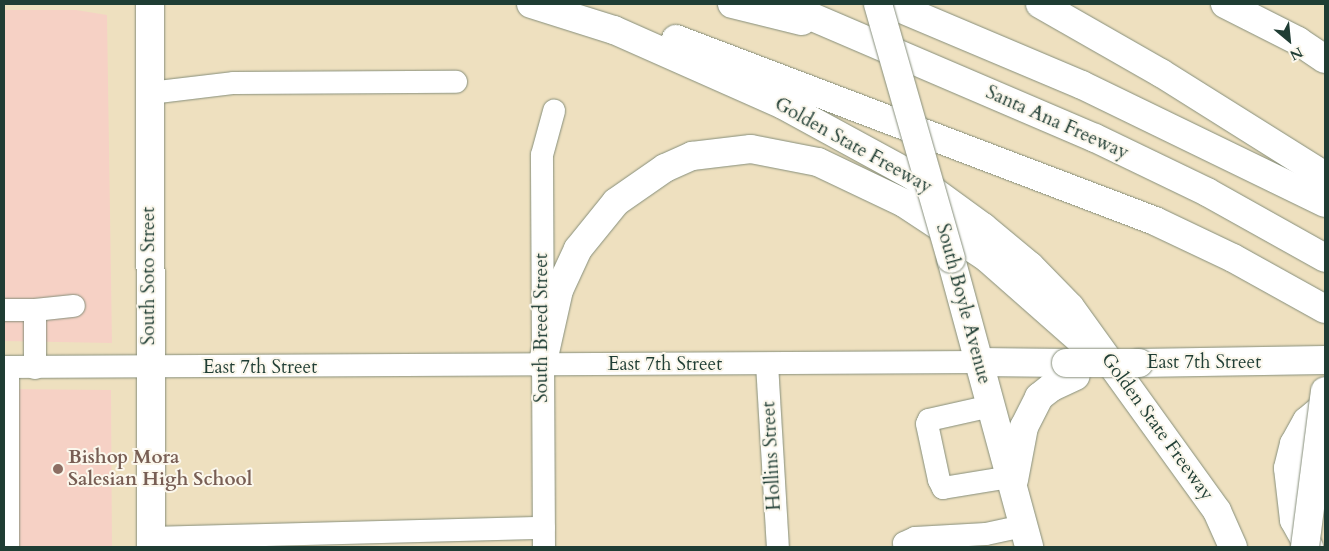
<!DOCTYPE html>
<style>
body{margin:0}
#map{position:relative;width:1329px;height:551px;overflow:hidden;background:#eee0bf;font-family:Cardo,serif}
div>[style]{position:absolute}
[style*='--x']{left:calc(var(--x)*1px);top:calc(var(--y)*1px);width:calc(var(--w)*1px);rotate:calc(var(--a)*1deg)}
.built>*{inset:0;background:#f6d1c5}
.roads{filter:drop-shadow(0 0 1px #868e7a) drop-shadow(0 0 1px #868e7a)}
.minor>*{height:22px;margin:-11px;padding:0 11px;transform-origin:11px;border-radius:11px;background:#fff}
.major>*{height:28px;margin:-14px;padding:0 14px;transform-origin:14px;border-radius:14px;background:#fff}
.highway>*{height:28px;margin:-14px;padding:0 14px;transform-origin:14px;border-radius:14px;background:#fff}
.bridges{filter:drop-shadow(0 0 1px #868e7a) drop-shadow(0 0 1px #868e7a)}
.major-bridge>*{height:28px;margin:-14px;padding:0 14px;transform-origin:14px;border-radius:14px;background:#fff}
.highway-bridge>*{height:28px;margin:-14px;padding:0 14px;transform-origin:14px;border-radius:14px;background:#fff}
.dots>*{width:14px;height:14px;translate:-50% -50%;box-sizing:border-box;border:2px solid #fbf7ec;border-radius:50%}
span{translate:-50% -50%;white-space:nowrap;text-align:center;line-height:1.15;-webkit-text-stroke:4px #fbf7ec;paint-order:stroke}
.street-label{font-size:19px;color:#1f3d34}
.education-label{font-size:19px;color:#785e54;font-weight:700}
.left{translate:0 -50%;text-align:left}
.frame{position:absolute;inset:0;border:5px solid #1f3d34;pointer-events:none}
.north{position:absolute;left:1264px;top:15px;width:50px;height:50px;-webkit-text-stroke:4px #fbf7ec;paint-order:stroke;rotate:152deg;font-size:14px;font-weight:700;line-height:20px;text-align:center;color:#1f3d34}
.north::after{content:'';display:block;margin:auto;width:18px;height:22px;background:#1f3d34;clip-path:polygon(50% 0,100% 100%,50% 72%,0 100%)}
</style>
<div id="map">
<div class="built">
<div style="clip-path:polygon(4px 10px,76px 10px,107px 15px,112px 343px,4px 341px)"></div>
<div style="clip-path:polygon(4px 389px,111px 390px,112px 547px,4px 547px)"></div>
</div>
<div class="roads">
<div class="minor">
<div style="--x:150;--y:93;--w:85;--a:-6.8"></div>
<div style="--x:234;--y:83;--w:222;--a:-0.3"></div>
<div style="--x:4;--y:310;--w:31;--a:0"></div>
<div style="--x:35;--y:310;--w:58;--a:90"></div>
<div style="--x:35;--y:310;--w:39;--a:-6"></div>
<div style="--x:767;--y:364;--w:183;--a:86.6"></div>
<div style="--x:4;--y:367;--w:975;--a:-0.29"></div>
<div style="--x:8;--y:367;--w:180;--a:90"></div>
<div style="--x:991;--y:406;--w:64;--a:167.3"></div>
<div style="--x:929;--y:420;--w:4;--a:117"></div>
<div style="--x:927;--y:424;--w:57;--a:77.9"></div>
<div style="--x:939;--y:480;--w:9;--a:63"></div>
<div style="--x:943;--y:488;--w:68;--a:-9.3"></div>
<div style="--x:151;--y:538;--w:393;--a:-1.5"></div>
<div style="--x:544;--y:547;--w:392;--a:-90.3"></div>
<div style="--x:542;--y:155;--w:46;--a:-74.7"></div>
<div style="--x:905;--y:547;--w:4;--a:-104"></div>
<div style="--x:904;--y:543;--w:12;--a:-24"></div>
<div style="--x:915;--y:538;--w:71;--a:-3.2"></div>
<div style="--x:986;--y:534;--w:38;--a:-12"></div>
</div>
<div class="major">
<div style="--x:150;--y:4;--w:543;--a:89.89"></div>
<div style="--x:951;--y:259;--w:298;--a:74.8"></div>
<div style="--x:979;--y:362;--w:87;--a:0.7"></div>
<div style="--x:1139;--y:363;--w:186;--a:-0.9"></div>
<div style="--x:1014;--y:480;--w:54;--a:-79.3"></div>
<div style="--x:1024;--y:427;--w:34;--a:-63"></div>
<div style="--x:1039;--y:397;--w:16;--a:-38"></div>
<div style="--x:1052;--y:387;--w:26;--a:-25"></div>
</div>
<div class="highway">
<div style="--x:531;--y:4;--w:87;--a:17.4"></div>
<div style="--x:614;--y:30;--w:185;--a:23.9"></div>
<div style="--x:783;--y:105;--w:148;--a:28.6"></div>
<div style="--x:913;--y:176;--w:87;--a:36.1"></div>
<div style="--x:983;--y:227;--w:61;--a:39.7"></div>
<div style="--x:1030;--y:266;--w:57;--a:45.7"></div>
<div style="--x:1070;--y:307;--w:251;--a:54.2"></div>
<div style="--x:1217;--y:511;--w:39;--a:66"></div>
<div style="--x:732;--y:4;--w:72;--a:13.7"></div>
<div style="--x:782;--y:4;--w:340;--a:23.2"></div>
<div style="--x:1095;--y:138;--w:124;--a:25.7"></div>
<div style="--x:1207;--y:192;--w:135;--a:29.2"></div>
<div style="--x:890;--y:4;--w:208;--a:22.9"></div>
<div style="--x:1082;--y:85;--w:270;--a:25.9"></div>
<div style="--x:1040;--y:4;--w:139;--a:29.7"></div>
<div style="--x:1161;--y:73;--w:194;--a:32.1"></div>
<div style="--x:1225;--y:4;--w:82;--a:26.9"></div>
<div style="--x:1298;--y:41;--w:32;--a:34"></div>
<div style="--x:676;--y:39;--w:512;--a:20.8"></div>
<div style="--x:1155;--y:221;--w:86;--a:25.4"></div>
<div style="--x:1233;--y:258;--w:105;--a:29"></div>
<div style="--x:542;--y:366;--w:78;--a:-77.4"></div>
<div style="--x:559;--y:290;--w:45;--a:-65.1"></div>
<div style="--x:578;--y:249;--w:60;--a:-51"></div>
<div style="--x:616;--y:202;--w:60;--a:-34.8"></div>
<div style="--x:665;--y:168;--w:30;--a:-24"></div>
<div style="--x:692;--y:156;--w:59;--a:-6.8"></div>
<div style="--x:751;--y:149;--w:68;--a:11"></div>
<div style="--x:818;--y:162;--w:95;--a:25.5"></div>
<div style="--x:904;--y:203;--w:100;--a:33.5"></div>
<div style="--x:987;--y:258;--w:123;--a:41.4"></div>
<div style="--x:1309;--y:547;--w:31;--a:-119"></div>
<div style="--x:1294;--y:520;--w:52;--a:-96.6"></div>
<div style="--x:1288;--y:468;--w:25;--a:-76"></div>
<div style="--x:1294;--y:444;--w:26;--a:-61"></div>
<div style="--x:1307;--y:421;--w:23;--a:-40"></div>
</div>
</div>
<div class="bridges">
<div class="major-bridge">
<div style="--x:878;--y:4;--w:265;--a:74"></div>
<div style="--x:1066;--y:363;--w:73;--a:0"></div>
</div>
<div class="highway-bridge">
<div style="--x:1305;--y:547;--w:157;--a:-82.7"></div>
</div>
</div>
<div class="dots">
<div style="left:58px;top:469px;background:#8d6e63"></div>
</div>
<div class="street-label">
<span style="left:1057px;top:123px;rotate:24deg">Santa Ana Freeway</span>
<span style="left:853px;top:146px;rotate:29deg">Golden State Freeway</span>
<span style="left:149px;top:276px;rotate:-90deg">South Soto Street</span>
<span style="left:963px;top:304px;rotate:75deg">South Boyle Avenue</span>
<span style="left:542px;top:328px;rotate:-90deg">South Breed Street</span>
<span style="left:1204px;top:363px">East 7th Street</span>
<span style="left:665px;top:365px">East 7th Street</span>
<span style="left:260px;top:368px">East 7th Street</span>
<span style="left:1157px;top:427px;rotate:54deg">Golden State Freeway</span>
<span style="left:772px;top:456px;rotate:-93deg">Hollins Street</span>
</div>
<div class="education-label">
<span class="left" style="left:68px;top:469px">Bishop Mora<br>Salesian High School</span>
</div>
<div class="frame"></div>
<div class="north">N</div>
</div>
